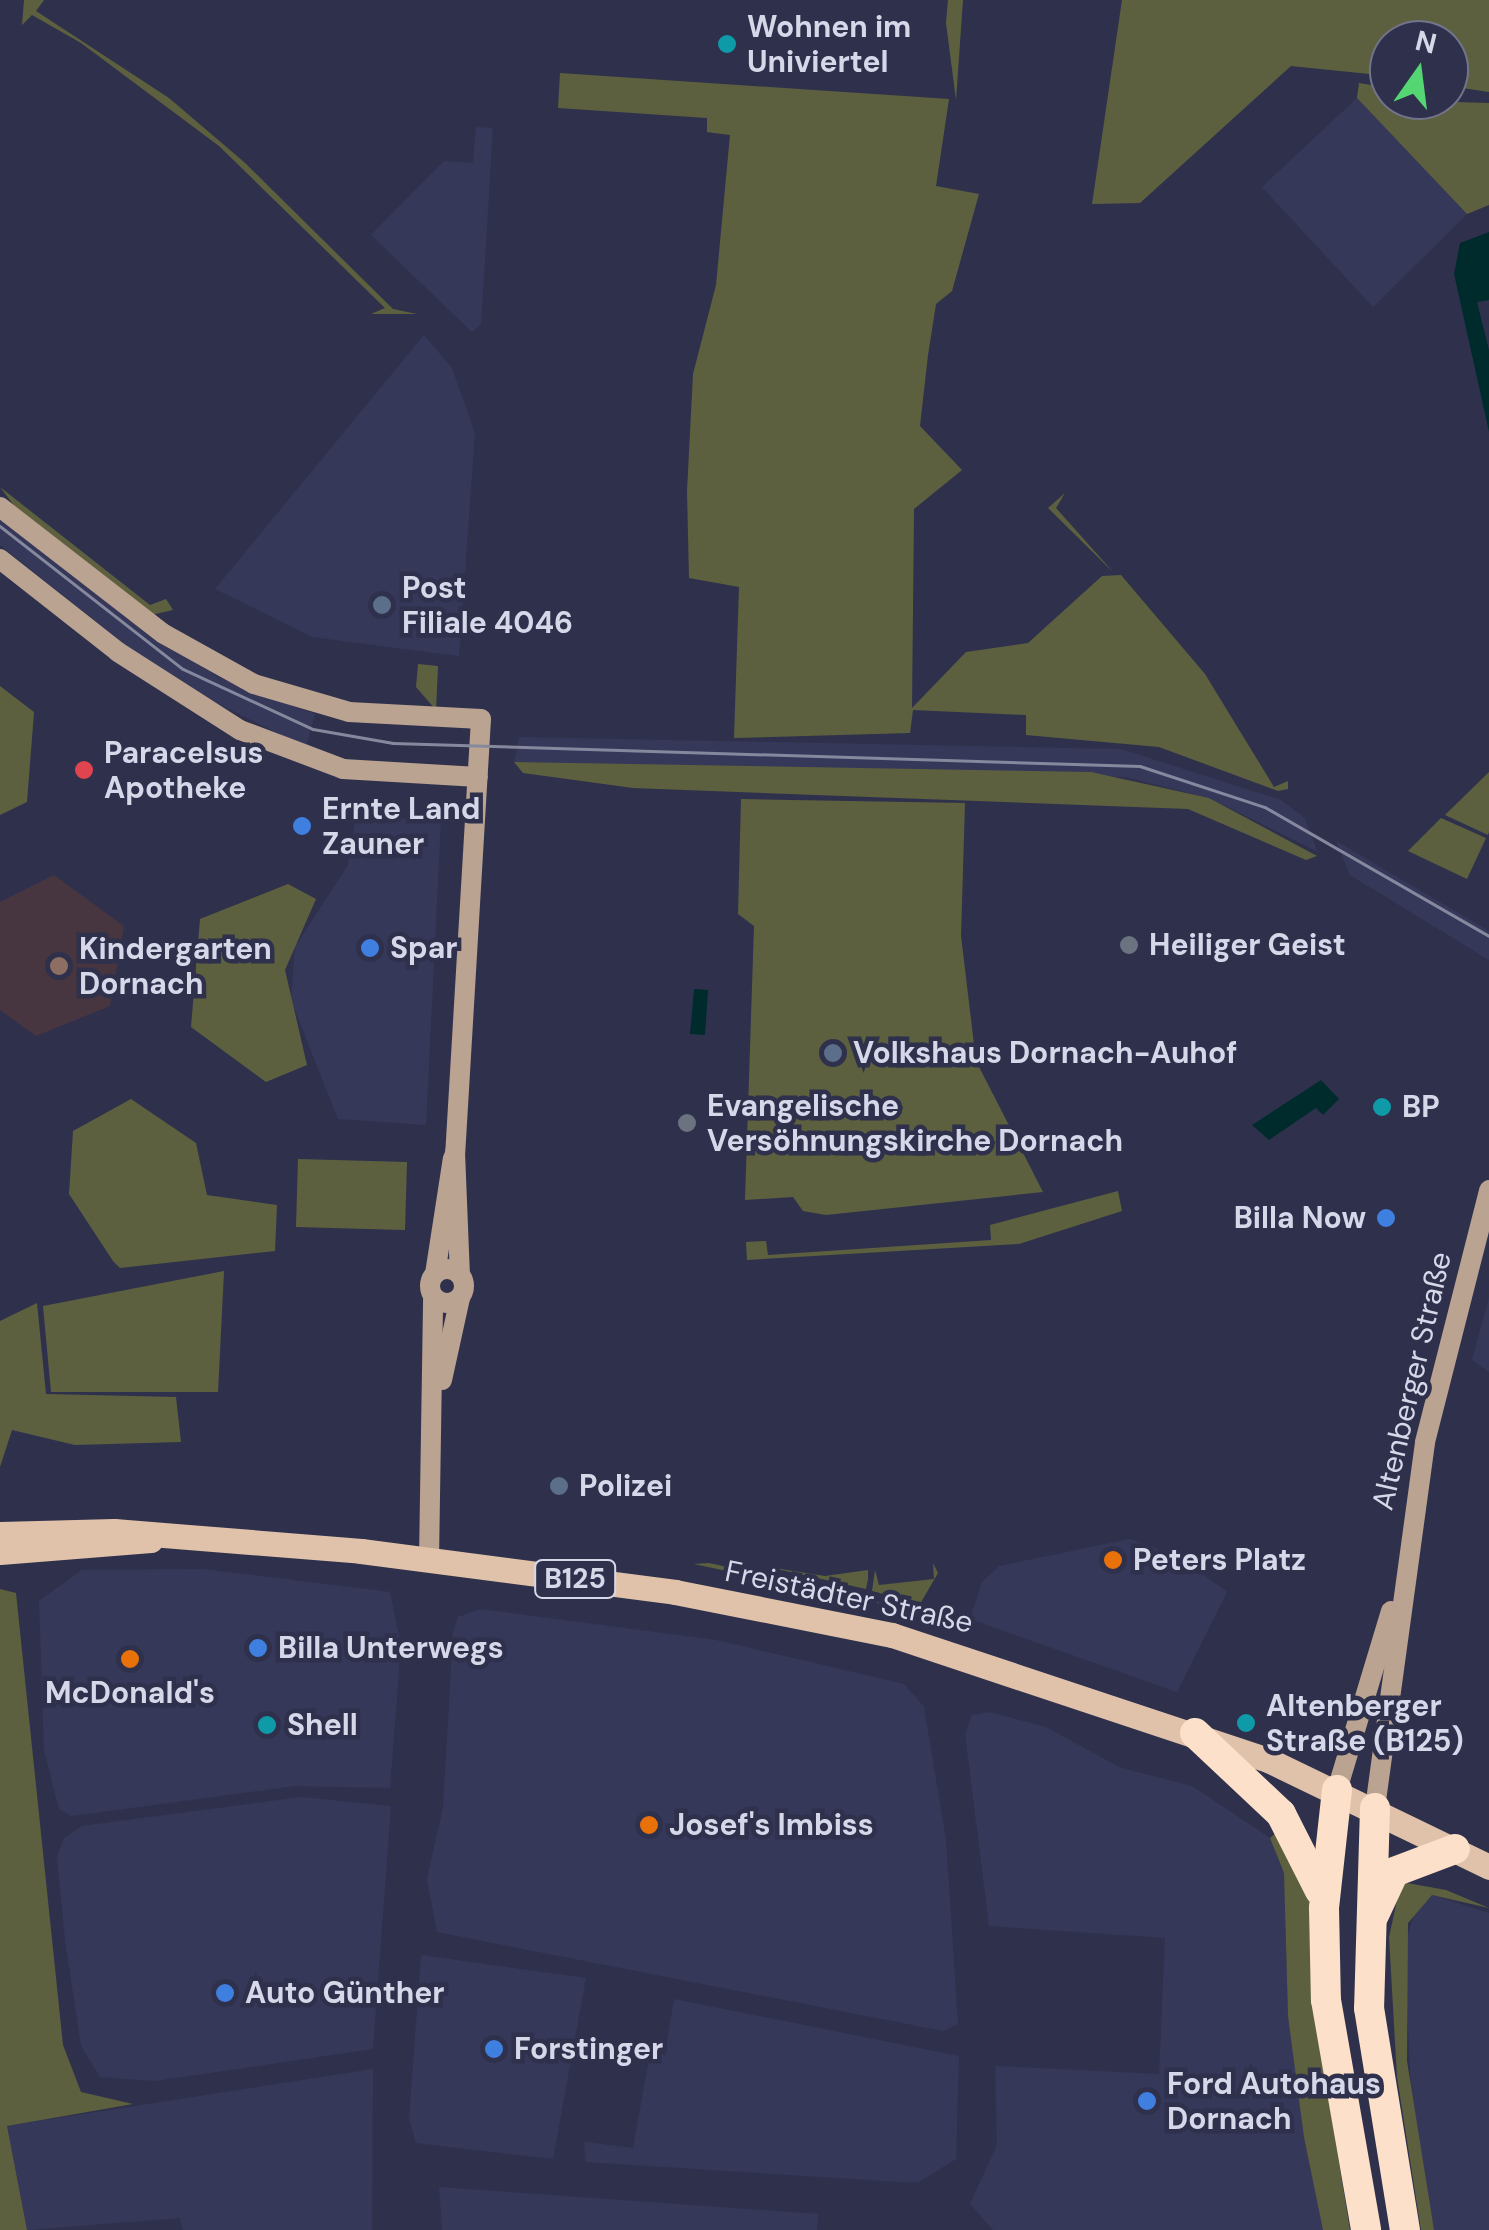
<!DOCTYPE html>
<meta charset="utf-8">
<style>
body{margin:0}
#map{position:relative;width:1489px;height:2230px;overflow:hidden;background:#2f314c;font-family:"DM Sans",sans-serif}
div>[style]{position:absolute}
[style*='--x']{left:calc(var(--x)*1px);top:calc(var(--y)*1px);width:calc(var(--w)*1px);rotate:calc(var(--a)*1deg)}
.built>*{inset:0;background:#36385a}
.education>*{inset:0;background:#473540}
.green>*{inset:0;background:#5d603f}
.water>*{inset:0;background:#002b2d}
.secondary>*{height:20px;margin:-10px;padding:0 10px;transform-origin:10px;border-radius:10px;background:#bba391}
.secondary>.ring{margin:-10px;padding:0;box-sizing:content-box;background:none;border:20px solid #bba391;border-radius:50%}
.primary>*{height:25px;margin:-12.5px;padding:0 12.5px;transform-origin:12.5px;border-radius:12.5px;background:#e0c2aa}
.highway>*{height:30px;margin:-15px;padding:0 15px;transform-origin:15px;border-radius:15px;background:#fde0c9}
.tram>*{height:2.5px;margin:-1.25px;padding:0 1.25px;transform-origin:1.25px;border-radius:1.25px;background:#86889e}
.dots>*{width:28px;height:28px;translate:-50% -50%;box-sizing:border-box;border:5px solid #2f314c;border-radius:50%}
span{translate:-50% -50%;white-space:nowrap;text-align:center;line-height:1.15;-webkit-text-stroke:9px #2f314c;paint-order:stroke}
.shield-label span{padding:2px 8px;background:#2f314c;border:2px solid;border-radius:8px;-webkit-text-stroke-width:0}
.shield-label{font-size:28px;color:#d6d8ea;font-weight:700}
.poi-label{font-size:30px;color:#d6d8ea;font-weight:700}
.left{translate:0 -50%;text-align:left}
.right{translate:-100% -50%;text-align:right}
.street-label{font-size:30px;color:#d6d8ea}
.north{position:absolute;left:1369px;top:20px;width:100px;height:100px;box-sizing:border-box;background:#2f314c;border:2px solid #72748b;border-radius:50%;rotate:14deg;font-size:28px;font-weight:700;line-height:40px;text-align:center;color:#d6d8ea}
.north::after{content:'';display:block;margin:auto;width:35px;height:45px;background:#54d672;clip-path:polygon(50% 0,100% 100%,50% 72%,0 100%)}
</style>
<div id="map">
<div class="built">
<div style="clip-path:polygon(1357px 98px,1467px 214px,1373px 307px,1262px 187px)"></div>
<div style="clip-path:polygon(476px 127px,493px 128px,481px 324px,472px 332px,371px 235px,444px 161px,473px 163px)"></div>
<div style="clip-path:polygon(424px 335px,452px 368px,475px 433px,459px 656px,312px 637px,215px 589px)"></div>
<div style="clip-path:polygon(0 514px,173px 649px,222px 679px,315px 714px,306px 747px,200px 695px,128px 647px,0 545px)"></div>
<div style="clip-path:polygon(519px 737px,1121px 749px,1281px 800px,1305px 818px,1317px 851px,1209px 798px,1126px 777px,514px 762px)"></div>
<div style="clip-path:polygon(356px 817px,441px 820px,426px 1125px,338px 1119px,291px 1000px,295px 947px,348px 865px)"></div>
<div style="clip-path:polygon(1336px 841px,1489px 931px,1489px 960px,1350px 875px)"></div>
<div style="clip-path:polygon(1489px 1298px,1489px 1372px,1472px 1360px)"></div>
<div style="clip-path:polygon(1130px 1539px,1178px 1556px,1227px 1592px,1177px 1692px,970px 1619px,982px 1582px,999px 1566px)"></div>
<div style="clip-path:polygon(202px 1569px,390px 1592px,401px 1646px,390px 1788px,295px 1786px,71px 1816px,59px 1809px,44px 1749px,39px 1601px,82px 1570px)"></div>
<div style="clip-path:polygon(480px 1609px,716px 1640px,904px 1684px,924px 1707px,946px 1840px,958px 2024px,943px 2031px,437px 1932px,427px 1879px,443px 1808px,453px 1632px,458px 1617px)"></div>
<div style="clip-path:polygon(990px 1712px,1046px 1727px,1121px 1768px,1192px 1786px,1270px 1838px,1284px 1873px,1288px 2016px,1323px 2230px,993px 2230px,970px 2204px,997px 2145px,995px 2066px,1159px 2074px,1165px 1938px,989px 1926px,965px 1734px,972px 1715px)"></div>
<div style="clip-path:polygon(301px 1797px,391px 1806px,373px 2049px,155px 2081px,100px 2077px,81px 2046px,65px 1940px,57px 1857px,64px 1838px,82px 1826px)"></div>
<div style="clip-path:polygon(1432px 1895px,1489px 1913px,1489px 2230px,1434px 2230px,1413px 2129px,1404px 1950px,1416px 1906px)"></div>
<div style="clip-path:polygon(421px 1955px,586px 1978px,553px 2159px,416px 2143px,409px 2119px)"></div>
<div style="clip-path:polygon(674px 1999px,959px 2056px,956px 2159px,917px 2183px,586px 2162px,584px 2142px,633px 2148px,650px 2053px,665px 2055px)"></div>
<div style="clip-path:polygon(373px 2069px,372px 2230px,183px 2230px,180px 2218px,27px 2230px,7px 2126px)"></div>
<div style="clip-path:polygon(439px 2187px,818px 2214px,817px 2230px,442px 2230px)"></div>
</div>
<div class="education">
<div style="clip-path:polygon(54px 875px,124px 926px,110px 1006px,36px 1036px,0 1010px,0 902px)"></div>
</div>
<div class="green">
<div style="clip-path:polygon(24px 0,44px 0,36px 11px,169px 98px,244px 162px,393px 309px,417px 314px,371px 314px,385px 308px,219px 146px,81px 43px,32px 15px,22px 25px)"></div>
<div style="clip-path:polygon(948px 0,963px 0,956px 100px,946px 23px)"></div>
<div style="clip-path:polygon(1122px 0,1489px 0,1489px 92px,1449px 86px,1449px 40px,1389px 40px,1389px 76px,1291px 66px,1140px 203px,1092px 204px)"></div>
<div style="clip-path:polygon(560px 73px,949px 99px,936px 186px,979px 194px,952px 291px,936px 304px,928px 355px,920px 426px,962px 470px,914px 509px,912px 708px,966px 652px,1028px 643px,1102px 576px,1121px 575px,1205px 674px,1274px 787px,1288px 781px,1288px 789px,1278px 791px,1159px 747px,1026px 735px,1026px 715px,913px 710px,910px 733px,734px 738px,739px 587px,689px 578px,687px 491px,693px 374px,716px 285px,730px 135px,707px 132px,707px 118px,558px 108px)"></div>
<div style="clip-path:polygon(1359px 83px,1389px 88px,1389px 100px,1489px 103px,1489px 205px,1467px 214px,1357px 98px)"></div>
<div style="clip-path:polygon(0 487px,150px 605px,166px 599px,173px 610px,151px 615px,25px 520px)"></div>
<div style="clip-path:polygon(1065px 493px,1056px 508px,1114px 573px,1048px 508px)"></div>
<div style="clip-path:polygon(418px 664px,438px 666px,436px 710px,416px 687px)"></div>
<div style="clip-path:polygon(0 686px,34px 712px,27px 802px,0 815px)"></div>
<div style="clip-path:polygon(514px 762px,1091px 772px,1209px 798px,1317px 856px,1306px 860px,1188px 809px,633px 788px,523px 773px)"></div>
<div style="clip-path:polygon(1489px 772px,1489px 832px,1488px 835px,1445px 815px)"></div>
<div style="clip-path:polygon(741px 799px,965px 803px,961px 936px,976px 1061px,1043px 1192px,826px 1215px,803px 1211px,793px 1197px,745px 1200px,754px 926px,738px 914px)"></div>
<div style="clip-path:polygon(1441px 818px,1486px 838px,1467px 879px,1408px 851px)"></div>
<div style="clip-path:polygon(288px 884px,316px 899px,285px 970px,307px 1065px,266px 1082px,191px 1027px,200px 919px)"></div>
<div style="clip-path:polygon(131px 1099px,196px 1143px,207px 1195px,277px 1205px,275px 1251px,120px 1268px,113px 1261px,69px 1194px,73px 1131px)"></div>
<div style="clip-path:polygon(298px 1159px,407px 1162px,405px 1230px,296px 1227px)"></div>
<div style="clip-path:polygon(1118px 1191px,1122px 1211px,1019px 1244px,747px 1260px,746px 1242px,766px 1241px,768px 1255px,991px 1240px,990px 1225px)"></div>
<div style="clip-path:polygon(224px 1271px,218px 1392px,51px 1392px,43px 1306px)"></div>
<div style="clip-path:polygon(37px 1303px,46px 1394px,176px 1397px,181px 1442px,75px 1445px,12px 1430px,0 1467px,0 1321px)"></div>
<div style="clip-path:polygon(709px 1563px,801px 1583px,918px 1612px,694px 1564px)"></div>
<div style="clip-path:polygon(933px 1563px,938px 1573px,920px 1604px,872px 1591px,875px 1570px,879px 1585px,934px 1579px)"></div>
<div style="clip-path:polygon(768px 1567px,825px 1576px,868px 1570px,868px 1579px,866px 1589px)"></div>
<div style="clip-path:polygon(0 1589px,16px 1593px,63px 2045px,81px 2092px,133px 2104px,7px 2126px,27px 2230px,0 2230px)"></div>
<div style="clip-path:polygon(1278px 1831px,1310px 1899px,1319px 2041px,1350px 2230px,1323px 2230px,1304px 2137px,1288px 2016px,1284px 1873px,1270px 1838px)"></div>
<div style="clip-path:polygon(1401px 1882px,1446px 1890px,1489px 1908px,1432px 1895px,1408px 1923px,1407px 2061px,1434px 2230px,1421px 2230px,1397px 2077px,1389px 1937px)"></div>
</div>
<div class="water">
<div style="clip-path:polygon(1489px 232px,1489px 300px,1477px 302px,1489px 350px,1489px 432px,1454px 274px,1460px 243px)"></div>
<div style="clip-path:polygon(694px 989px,708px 990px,705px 1035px,690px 1034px)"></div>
<div style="clip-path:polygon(1321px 1080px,1339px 1099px,1323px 1115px,1316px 1108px,1269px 1140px,1252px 1125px)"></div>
</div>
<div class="secondary">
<div style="--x:0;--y:507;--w:207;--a:37.8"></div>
<div style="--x:164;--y:634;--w:103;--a:29.1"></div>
<div style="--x:254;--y:684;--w:99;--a:16.4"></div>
<div style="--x:349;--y:712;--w:132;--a:3"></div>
<div style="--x:481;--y:719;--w:434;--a:93.4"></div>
<div style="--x:455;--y:1152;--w:123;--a:87.7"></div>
<div style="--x:0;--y:559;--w:150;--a:38.2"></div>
<div style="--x:118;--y:652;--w:145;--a:32.6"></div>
<div style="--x:240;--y:730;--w:110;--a:20.7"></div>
<div style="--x:343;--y:769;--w:135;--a:3.4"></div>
<div class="ring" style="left:430px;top:1269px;width:14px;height:14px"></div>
<div style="--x:435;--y:1274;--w:117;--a:-81.2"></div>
<div style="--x:442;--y:1380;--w:84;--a:-77.6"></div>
<div style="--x:429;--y:1560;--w:263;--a:-89.1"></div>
<div style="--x:1337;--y:1790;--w:187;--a:-73.2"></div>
<div style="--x:1375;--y:1808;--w:369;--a:-82.2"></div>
<div style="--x:1425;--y:1442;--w:260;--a:-75.7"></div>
</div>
<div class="primary">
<div style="--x:0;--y:1534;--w:114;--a:-1.5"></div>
<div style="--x:114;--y:1531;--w:248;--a:4.6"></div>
<div style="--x:361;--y:1551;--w:317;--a:7.4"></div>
<div style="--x:675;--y:1592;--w:221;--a:11.2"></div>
<div style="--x:892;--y:1635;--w:396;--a:18.4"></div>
<div style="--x:1268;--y:1760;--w:246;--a:25.8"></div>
<div style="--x:0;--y:1552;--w:151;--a:-4.5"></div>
</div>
<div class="highway">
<div style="--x:1195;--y:1733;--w:118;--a:43.3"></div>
<div style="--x:1281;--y:1814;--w:86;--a:63.1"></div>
<div style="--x:1337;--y:1790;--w:119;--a:96.3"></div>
<div style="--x:1324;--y:1908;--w:92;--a:88.8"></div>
<div style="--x:1326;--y:2000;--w:233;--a:80.1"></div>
<div style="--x:1375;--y:1808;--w:200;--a:91.7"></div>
<div style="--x:1369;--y:2008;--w:225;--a:80.8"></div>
<div style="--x:1374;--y:1915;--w:47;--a:-65.1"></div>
<div style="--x:1394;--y:1872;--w:65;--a:-20.7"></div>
</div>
<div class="tram">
<div style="--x:0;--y:526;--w:232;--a:38"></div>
<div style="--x:183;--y:669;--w:143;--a:24.8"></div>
<div style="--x:313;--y:729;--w:81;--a:9.9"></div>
<div style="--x:393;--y:743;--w:747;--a:1.76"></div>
<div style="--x:1140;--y:766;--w:132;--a:18.2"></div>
<div style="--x:1265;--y:807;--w:258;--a:29.9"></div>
</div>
<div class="dots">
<div style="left:727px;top:44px;background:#0f9aa8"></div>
<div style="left:382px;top:605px;background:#5c6f8a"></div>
<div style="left:84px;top:770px;background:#e0444e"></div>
<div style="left:302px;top:826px;background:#3f7fe0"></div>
<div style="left:1129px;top:945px;background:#6b7280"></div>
<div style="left:370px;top:948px;background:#3f7fe0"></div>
<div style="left:59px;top:966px;background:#8d6e63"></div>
<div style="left:833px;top:1053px;background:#5c6f8a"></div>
<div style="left:1382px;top:1107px;background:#0f9aa8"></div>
<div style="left:687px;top:1123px;background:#6b7280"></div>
<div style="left:1386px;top:1218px;background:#3f7fe0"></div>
<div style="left:559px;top:1486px;background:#5c6f8a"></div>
<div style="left:1113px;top:1560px;background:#e8710a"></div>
<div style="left:258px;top:1648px;background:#3f7fe0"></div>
<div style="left:130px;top:1659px;background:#e8710a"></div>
<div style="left:1246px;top:1723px;background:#0f9aa8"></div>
<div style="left:267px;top:1725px;background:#0f9aa8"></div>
<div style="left:649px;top:1825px;background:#e8710a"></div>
<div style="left:225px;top:1993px;background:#3f7fe0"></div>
<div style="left:494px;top:2049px;background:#3f7fe0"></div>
<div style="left:1147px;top:2101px;background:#3f7fe0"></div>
</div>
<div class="shield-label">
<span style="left:575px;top:1579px">B125</span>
</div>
<div class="poi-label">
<span class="left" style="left:747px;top:44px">Wohnen im<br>Univiertel</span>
<span class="left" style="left:402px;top:605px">Post<br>Filiale 4046</span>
<span class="left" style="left:104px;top:770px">Paracelsus<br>Apotheke</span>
<span class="left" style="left:322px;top:826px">Ernte Land<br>Zauner</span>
<span class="left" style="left:1149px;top:945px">Heiliger Geist</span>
<span class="left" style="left:390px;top:948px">Spar</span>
<span class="left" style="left:79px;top:966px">Kindergarten<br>Dornach</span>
<span class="left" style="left:853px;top:1053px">Volkshaus Dornach-Auhof</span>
<span class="left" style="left:707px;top:1123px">Evangelische<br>Versöhnungskirche Dornach</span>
<span class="left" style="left:1402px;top:1107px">BP</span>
<span class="right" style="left:1366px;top:1218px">Billa Now</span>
<span class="left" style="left:579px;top:1486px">Polizei</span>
<span class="left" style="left:1133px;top:1560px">Peters Platz</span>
<span class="left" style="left:278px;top:1648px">Billa Unterwegs</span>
<span style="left:130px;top:1693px">McDonald's</span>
<span class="left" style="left:1266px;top:1723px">Altenberger<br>Straße (B125)</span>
<span class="left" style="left:287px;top:1725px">Shell</span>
<span class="left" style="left:669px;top:1825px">Josef's Imbiss</span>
<span class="left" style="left:245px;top:1993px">Auto Günther</span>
<span class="left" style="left:514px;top:2049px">Forstinger</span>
<span class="left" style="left:1167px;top:2101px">Ford Autohaus<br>Dornach</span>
</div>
<div class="street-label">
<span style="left:1412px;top:1381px;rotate:-77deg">Altenberger Straße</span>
<span style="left:849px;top:1597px;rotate:12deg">Freistädter Straße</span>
</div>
<div class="north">N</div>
</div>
